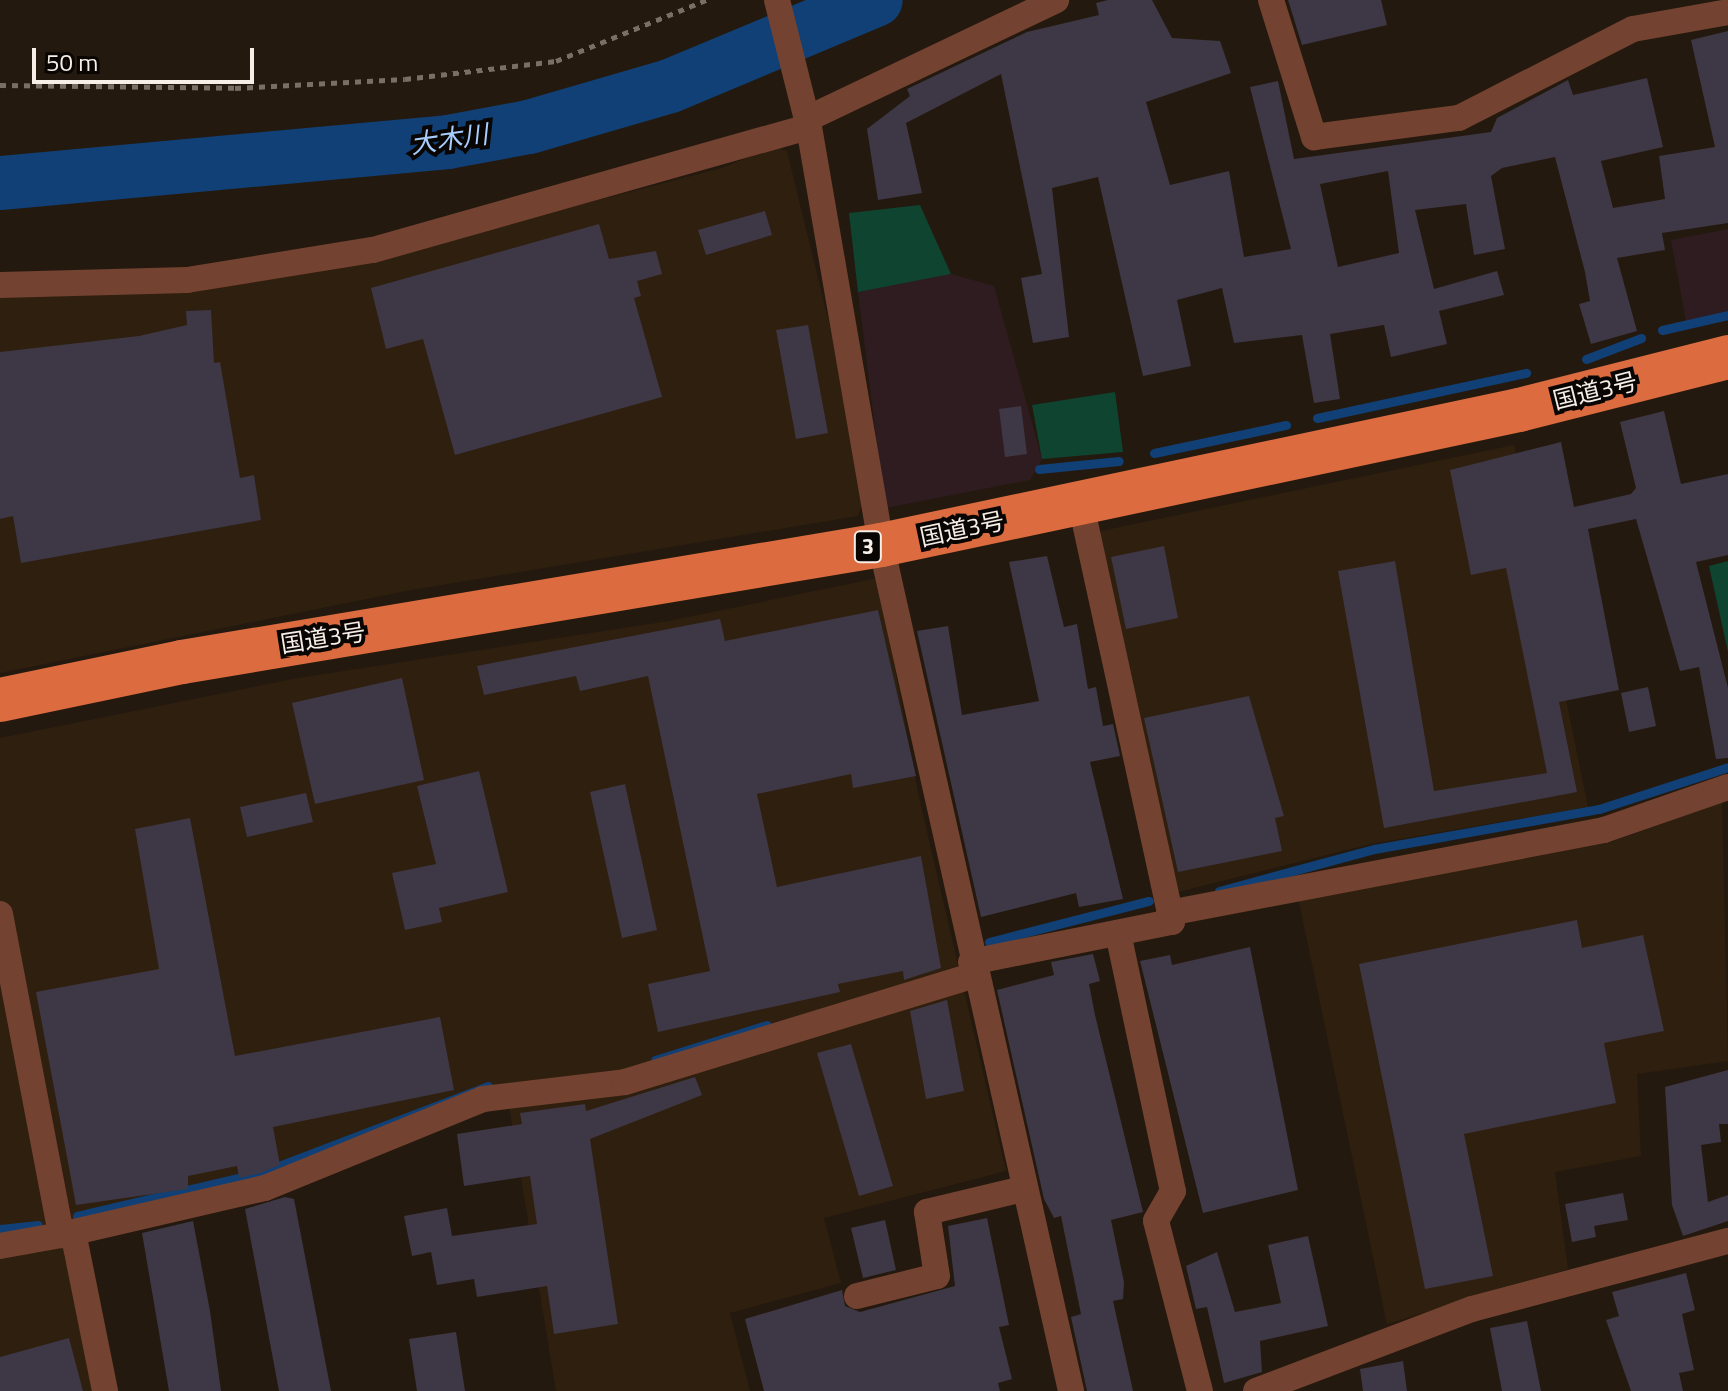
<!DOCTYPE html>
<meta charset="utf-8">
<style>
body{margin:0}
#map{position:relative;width:1728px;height:1391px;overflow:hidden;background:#24190e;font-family:"Titillium Web","Noto Sans JP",sans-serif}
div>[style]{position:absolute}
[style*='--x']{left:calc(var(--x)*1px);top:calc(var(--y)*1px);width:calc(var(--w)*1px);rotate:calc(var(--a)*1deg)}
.commercial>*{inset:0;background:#2f1c21}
.built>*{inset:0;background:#2f1f0f}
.green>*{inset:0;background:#0f4431}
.stream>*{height:9px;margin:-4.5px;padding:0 4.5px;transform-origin:4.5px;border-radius:4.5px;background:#114076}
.river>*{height:54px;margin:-27px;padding:0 27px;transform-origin:27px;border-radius:27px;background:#114076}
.building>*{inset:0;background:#3e3745}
.path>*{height:5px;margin-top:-2.5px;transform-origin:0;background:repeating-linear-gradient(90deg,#796f65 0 6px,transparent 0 12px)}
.minor>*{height:26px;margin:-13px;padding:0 13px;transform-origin:13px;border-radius:13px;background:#734230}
.trunk>*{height:44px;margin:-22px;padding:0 22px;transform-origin:22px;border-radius:22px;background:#dc6c40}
span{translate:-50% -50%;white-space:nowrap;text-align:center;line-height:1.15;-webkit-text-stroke:8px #090503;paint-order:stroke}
.shield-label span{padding:2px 6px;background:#090503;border:2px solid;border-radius:6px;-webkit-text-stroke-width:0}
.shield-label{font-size:22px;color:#f6eee7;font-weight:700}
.street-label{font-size:24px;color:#f6eee7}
.water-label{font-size:26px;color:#a7ceff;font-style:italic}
.scale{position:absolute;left:32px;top:48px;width:222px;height:36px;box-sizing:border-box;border:4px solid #f6eee7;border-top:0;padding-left:10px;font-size:24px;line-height:28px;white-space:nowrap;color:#f6eee7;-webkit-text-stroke:6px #090503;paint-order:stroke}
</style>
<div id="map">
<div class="commercial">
<div style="clip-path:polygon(1728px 229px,1728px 311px,1686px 321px,1671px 240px)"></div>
<div style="clip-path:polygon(951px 274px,994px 286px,1042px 459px,1030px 480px,885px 508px,858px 292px)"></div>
</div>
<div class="built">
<div style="clip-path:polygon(774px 147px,787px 151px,829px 323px,864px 498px,858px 516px,411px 590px,0 673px,0 295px,379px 257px,722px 168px)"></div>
<div style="clip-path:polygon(1514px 445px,1588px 807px,1371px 844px,1178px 892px,1096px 532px)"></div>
<div style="clip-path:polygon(878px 578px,919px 797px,1006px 1171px,824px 1218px,841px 1283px,730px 1313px,750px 1391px,556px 1391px,506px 1087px,470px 1095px,268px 1173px,76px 1218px,64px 1255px,95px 1391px,0 1391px,0 738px,298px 678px,669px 621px)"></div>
<div style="clip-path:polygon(1722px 802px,1728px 1061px,1637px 1074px,1641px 1156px,1555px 1172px,1568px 1269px,1387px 1324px,1298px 897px,1611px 842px)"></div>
</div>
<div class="green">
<div style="clip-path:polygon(920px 205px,951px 274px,858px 292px,849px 213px)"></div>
<div style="clip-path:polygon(1115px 392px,1123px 452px,1042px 459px,1032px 405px)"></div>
<div style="clip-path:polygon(1728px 561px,1728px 652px,1709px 566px)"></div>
</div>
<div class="stream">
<div style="--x:1662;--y:330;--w:68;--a:-12.8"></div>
<div style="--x:1586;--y:359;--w:59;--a:-20.9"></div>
<div style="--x:1317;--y:418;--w:214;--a:-12.2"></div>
<div style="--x:1154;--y:453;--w:135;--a:-12"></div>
<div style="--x:1039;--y:469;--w:80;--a:-5.7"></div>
<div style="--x:1219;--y:891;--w:161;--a:-15.2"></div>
<div style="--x:1374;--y:849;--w:229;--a:-10.1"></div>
<div style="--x:1599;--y:809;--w:136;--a:-18"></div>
<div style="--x:989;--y:942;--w:165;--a:-14.4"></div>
<div style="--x:655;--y:1060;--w:117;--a:-17.4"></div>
<div style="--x:77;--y:1216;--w:191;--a:-13.3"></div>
<div style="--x:263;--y:1172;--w:241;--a:-20.9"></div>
<div style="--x:0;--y:1229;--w:38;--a:-6"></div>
</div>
<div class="river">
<div style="--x:0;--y:183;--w:450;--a:-5.2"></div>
<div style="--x:448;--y:142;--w:82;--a:-10.5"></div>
<div style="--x:529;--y:127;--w:147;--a:-16.2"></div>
<div style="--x:670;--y:86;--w:223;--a:-22.7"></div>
</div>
<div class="building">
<div style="clip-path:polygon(evenodd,1152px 0,1172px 38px,1220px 41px,1231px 73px,1146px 102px,1170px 185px,1229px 171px,1244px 257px,1291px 249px,1250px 87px,1278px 81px,1294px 159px,1491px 132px,1497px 118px,1568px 80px,1573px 95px,1647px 78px,1663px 147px,1601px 161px,1613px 208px,1665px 199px,1659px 156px,1715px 147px,1691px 40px,1728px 31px,1728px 223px,1662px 233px,1665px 250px,1617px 258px,1637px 331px,1591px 344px,1579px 304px,1590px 301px,1585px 272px,1555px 157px,1502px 168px,1491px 176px,1505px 249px,1474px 255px,1466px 204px,1415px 210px,1434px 289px,1497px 271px,1504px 295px,1439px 311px,1447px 344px,1391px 357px,1384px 325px,1330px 334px,1340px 399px,1314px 403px,1302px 335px,1234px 343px,1222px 288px,1177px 300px,1191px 366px,1143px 376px,1098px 177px,1052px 188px,1069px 337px,1033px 343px,1021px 278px,1042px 274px,1001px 74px,906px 123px,922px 193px,878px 200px,867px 129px,910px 96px,907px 89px,1027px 32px,1099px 15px,1096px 3px,1108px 0,1152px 0,1388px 171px,1399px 253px,1338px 267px,1320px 184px,1388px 171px)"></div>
<div style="clip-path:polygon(1288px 0,1381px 0,1387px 25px,1302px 45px)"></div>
<div style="clip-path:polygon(765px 211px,772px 235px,706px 255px,698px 230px)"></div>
<div style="clip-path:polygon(599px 224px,609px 259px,656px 251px,662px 274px,637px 281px,641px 296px,634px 298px,662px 397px,455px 455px,423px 339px,386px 349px,371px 288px)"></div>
<div style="clip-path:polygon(211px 310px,214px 363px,220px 362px,240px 478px,254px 475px,261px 520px,21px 563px,13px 516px,0 519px,0 352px,139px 336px,187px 325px,186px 311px)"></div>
<div style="clip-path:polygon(808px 325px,828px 433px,796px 439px,776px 330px)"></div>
<div style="clip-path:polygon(1021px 406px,1027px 454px,1005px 457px,999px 409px)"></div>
<div style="clip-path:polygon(1664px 411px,1681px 484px,1728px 474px,1728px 555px,1696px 562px,1728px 688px,1728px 758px,1716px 759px,1699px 667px,1680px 671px,1636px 519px,1588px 529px,1619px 690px,1559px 702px,1577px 792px,1384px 828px,1338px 571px,1395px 561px,1434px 791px,1547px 773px,1506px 568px,1471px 575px,1450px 470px,1561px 442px,1574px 507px,1631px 494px,1636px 488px,1620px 422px)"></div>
<div style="clip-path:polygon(1164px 546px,1178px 618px,1126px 629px,1111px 557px)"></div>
<div style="clip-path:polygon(1047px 556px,1064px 627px,1077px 624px,1088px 689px,1096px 687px,1103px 726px,1113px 724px,1120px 756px,1090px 762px,1123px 899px,1079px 907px,1076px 893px,981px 917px,917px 631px,948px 626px,962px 715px,1039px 701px,1009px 562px)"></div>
<div style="clip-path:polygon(878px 610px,916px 776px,853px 788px,851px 774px,757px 794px,777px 887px,921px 856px,941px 968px,904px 980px,903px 971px,838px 984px,840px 992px,658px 1032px,648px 984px,710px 971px,648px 676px,580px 691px,576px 676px,484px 695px,477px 666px,720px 619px,725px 641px)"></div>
<div style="clip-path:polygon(402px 678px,424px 780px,315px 804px,292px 703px)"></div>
<div style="clip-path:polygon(1648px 687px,1656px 726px,1629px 732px,1621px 693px)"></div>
<div style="clip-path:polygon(1249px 696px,1284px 816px,1275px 818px,1282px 851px,1178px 872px,1144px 718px)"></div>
<div style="clip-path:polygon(479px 771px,508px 892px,439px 908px,442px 922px,405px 930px,392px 873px,436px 864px,417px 786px)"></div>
<div style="clip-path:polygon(625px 784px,657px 930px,622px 938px,590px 792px)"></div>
<div style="clip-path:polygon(306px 793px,313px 822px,247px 837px,240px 807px)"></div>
<div style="clip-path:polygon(190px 818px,235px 1056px,440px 1017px,454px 1090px,273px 1127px,280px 1165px,260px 1173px,239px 1178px,237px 1166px,188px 1176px,188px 1189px,76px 1205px,36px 992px,159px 969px,135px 829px)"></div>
<div style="clip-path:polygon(1577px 920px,1582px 948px,1643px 935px,1664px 1031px,1604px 1043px,1616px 1103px,1464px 1134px,1493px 1276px,1425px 1289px,1359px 964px)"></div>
<div style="clip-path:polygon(1250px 947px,1298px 1190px,1203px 1213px,1140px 961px,1170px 955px,1172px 965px)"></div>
<div style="clip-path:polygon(1093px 954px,1100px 981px,1089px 984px,1095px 1015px,1143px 1212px,1111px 1220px,1124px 1282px,1123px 1299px,1113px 1301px,1133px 1391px,1087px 1391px,1071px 1317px,1081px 1314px,1061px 1216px,1054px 1218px,1044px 1199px,997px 990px,1054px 975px,1051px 962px)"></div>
<div style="clip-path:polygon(947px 1000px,964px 1091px,926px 1099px,910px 1011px)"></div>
<div style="clip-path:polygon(851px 1044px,893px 1186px,859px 1196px,817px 1053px)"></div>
<div style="clip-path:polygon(1728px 1070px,1728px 1124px,1719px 1124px,1721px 1142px,1701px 1145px,1708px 1202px,1728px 1195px,1728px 1221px,1683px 1236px,1672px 1205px,1665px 1087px)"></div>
<div style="clip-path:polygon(695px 1077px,702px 1095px,590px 1139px,618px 1324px,554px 1334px,547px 1286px,477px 1297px,474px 1279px,437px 1285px,431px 1252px,412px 1256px,404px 1216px,447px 1208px,452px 1236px,537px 1224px,530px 1176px,464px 1186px,457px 1134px,522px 1124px,520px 1113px,585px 1104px,586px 1111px)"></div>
<div style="clip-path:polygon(1623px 1193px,1628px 1220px,1594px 1226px,1596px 1237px,1572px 1242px,1565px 1204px)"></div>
<div style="clip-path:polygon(285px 1197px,294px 1199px,331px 1391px,279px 1391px,245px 1209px)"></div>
<div style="clip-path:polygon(987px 1218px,1009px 1325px,999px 1327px,1012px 1379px,998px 1383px,1000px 1391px,764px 1391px,745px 1319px,842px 1290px,845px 1306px,860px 1312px,955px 1286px,948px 1226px)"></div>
<div style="clip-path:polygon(885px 1220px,896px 1270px,863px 1278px,851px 1228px)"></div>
<div style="clip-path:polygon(193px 1221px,210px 1311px,221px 1391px,169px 1391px,142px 1233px)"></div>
<div style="clip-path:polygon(1308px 1236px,1328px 1326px,1260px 1341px,1262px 1372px,1224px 1383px,1207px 1307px,1196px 1309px,1186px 1266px,1217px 1252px,1235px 1312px,1281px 1303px,1268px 1245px)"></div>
<div style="clip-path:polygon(1686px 1273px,1695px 1310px,1682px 1314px,1694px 1370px,1679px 1373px,1683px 1391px,1631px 1391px,1606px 1320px,1619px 1316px,1612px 1292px)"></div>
<div style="clip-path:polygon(1527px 1321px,1541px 1391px,1502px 1391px,1490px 1328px)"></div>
<div style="clip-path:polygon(456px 1332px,465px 1391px,417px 1391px,409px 1339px)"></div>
<div style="clip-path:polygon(69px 1338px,83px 1391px,0 1391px,0 1357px)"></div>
<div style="clip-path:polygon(1403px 1361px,1407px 1391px,1363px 1391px,1360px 1369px)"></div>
</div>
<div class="path">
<div style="--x:0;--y:85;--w:235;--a:0.7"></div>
<div style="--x:235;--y:88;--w:170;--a:-3"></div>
<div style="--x:405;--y:79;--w:152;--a:-6.8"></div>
<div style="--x:556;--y:61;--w:162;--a:-22.1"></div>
</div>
<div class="minor">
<div style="--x:777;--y:0;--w:131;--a:75.9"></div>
<div style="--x:809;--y:127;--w:424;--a:80.2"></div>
<div style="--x:881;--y:545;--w:867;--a:77.34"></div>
<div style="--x:1271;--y:0;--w:144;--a:72.6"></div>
<div style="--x:1314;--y:137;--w:146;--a:-7.5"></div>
<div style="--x:1459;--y:118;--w:195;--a:-27.1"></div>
<div style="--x:1633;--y:29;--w:97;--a:-10.1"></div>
<div style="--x:807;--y:119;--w:276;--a:-25.5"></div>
<div style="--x:0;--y:285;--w:187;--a:-1.5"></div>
<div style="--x:187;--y:280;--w:188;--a:-9.2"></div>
<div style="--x:373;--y:250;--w:453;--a:-15.8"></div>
<div style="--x:1169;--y:913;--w:443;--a:-10.8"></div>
<div style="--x:1604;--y:830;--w:131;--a:-19.1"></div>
<div style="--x:0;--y:914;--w:327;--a:79.2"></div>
<div style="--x:61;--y:1235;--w:62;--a:169.8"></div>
<div style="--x:1118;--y:933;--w:264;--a:78"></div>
<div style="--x:1173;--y:1191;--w:34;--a:120"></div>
<div style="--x:1156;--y:1221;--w:176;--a:75.5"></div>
<div style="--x:971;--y:962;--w:205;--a:-11.3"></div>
<div style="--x:1172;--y:922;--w:428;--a:-102.3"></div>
<div style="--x:73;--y:1232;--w:162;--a:78.6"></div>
<div style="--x:61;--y:1235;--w:209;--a:-13"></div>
<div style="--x:265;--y:1188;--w:235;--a:-22.2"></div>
<div style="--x:483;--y:1099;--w:143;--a:-6.8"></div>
<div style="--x:625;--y:1082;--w:365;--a:-17"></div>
<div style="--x:857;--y:1296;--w:82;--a:-14"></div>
<div style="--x:937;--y:1276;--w:65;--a:-98.9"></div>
<div style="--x:927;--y:1212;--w:99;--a:-13.5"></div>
<div style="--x:1256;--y:1391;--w:231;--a:-20.8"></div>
<div style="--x:1472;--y:1309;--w:265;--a:-14.9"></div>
</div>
<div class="trunk">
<div style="--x:0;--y:700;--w:186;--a:-11.8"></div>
<div style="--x:182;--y:662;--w:709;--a:-9.5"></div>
<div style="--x:881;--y:545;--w:652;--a:-11.95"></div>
<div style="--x:1519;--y:410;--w:216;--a:-14.2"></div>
</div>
<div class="shield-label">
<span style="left:868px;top:547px">3</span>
</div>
<div class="street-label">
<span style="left:1595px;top:391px;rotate:-14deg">国道3号</span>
<span style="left:962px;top:529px;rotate:-12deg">国道3号</span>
<span style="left:323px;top:638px;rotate:-9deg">国道3号</span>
</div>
<div class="water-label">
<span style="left:449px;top:139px;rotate:-8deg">大木川</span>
</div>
<div class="scale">50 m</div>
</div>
